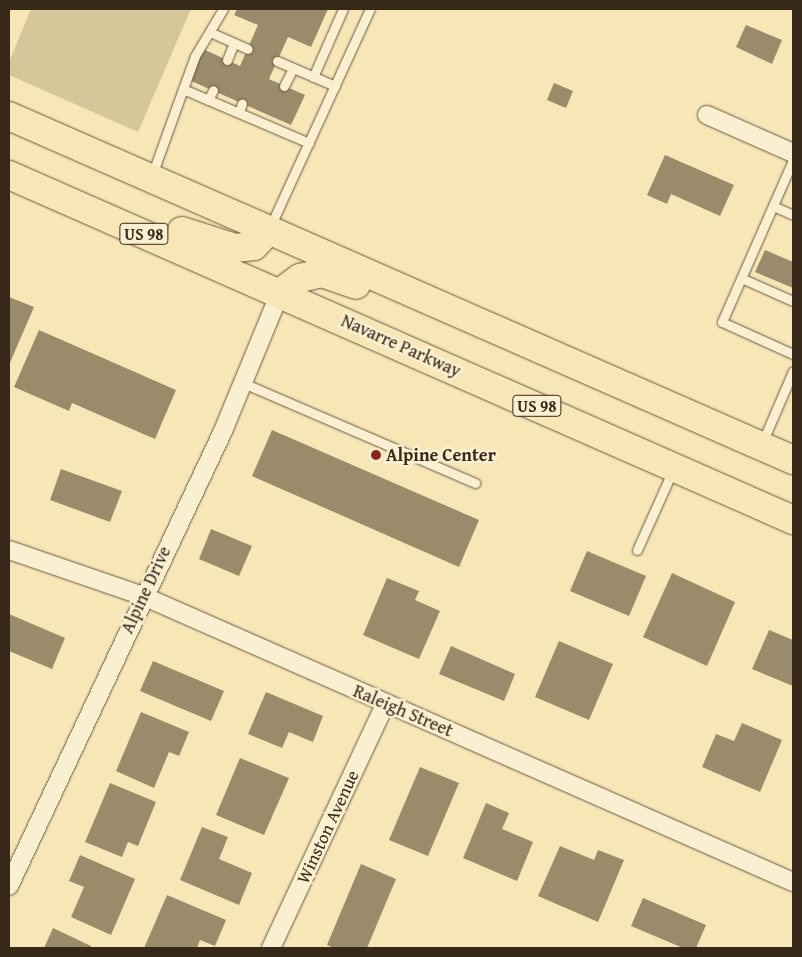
<!DOCTYPE html>
<style>
body{margin:0}
#map{position:relative;width:802px;height:957px;overflow:hidden;background:#f7e7b6;font-family:"Gentium Book Plus",serif}
div>[style]{position:absolute}
[style*='--x']{left:calc(var(--x)*1px);top:calc(var(--y)*1px);width:calc(var(--w)*1px);rotate:calc(var(--a)*1deg)}
.green>*{inset:0;background:#d6c79b}
.building>*{inset:0;background:#9a8c6b}
.roads{filter:drop-shadow(0 0 1px #665841) drop-shadow(0 0 1px #665841)}
.lane>*{height:9px;margin:-4.5px;padding:0 4.5px;transform-origin:4.5px;border-radius:4.5px;background:#faefd0}
.street>*{height:18px;margin:-9px;padding:0 9px;transform-origin:9px;border-radius:9px;background:#faefd0}
.highway>*{height:28px;margin:-14px;padding:0 14px;transform-origin:14px;border-radius:14px;background:#f7e7b6}
.dots>*{width:14px;height:14px;translate:-50% -50%;box-sizing:border-box;border:2px solid #faefd0;border-radius:50%}
span{translate:-50% -50%;white-space:nowrap;text-align:center;line-height:1.15;-webkit-text-stroke:5px #faefd0;paint-order:stroke}
.shield-label span{padding:1px 4px;background:#faefd0;border:1px solid;border-radius:4px;-webkit-text-stroke-width:0}
.shield-label{font-size:16px;color:#36291a;font-weight:700}
.street-label{font-size:18px;color:#36291a}
.poi-label{font-size:18px;color:#36291a;font-weight:700}
.left{translate:0 -50%;text-align:left}
.frame{position:absolute;inset:0;border:10px solid #36291a;pointer-events:none}
</style>
<div id="map">
<div class="green">
<div style="clip-path:polygon(31px 9px,191px 9px,138px 132px,9px 75px,9px 62px)"></div>
</div>
<div class="building">
<div style="clip-path:polygon(237px 9px,328px 9px,311px 47px,288px 37px,269px 79px,305px 95px,291px 125px,189px 80px,203px 49px,240px 66px,258px 25px,234px 15px)"></div>
<div style="clip-path:polygon(746px 25px,782px 40px,772px 64px,736px 47px)"></div>
<div style="clip-path:polygon(554px 83px,573px 91px,566px 108px,547px 100px)"></div>
<div style="clip-path:polygon(665px 155px,734px 185px,720px 216px,671px 194px,667px 204px,647px 195px)"></div>
<div style="clip-path:polygon(765px 250px,793px 262px,793px 288px,755px 272px)"></div>
<div style="clip-path:polygon(9px 297px,34px 307px,9px 365px)"></div>
<div style="clip-path:polygon(39px 330px,176px 390px,155px 439px,72px 403px,69px 411px,14px 387px)"></div>
<div style="clip-path:polygon(272px 430px,479px 520px,459px 567px,252px 476px)"></div>
<div style="clip-path:polygon(61px 469px,122px 491px,110px 522px,50px 500px)"></div>
<div style="clip-path:polygon(211px 529px,252px 546px,239px 576px,199px 559px)"></div>
<div style="clip-path:polygon(587px 551px,646px 576px,629px 616px,570px 591px)"></div>
<div style="clip-path:polygon(672px 573px,735px 602px,707px 666px,643px 637px)"></div>
<div style="clip-path:polygon(387px 578px,419px 591px,415px 600px,440px 611px,419px 659px,363px 635px)"></div>
<div style="clip-path:polygon(9px 614px,65px 638px,52px 669px,9px 651px)"></div>
<div style="clip-path:polygon(769px 630px,793px 640px,793px 686px,752px 669px)"></div>
<div style="clip-path:polygon(559px 641px,613px 664px,589px 720px,535px 697px)"></div>
<div style="clip-path:polygon(451px 646px,515px 674px,504px 701px,439px 674px)"></div>
<div style="clip-path:polygon(153px 661px,224px 691px,211px 721px,140px 691px)"></div>
<div style="clip-path:polygon(266px 692px,323px 716px,313px 742px,289px 732px,282px 748px,248px 734px)"></div>
<div style="clip-path:polygon(141px 712px,189px 732px,179px 756px,169px 752px,154px 788px,116px 771px)"></div>
<div style="clip-path:polygon(742px 723px,782px 740px,760px 792px,702px 767px,716px 734px,734px 741px)"></div>
<div style="clip-path:polygon(240px 758px,289px 778px,264px 835px,216px 815px)"></div>
<div style="clip-path:polygon(420px 767px,459px 783px,428px 856px,389px 840px)"></div>
<div style="clip-path:polygon(110px 783px,156px 802px,138px 846px,128px 842px,122px 857px,85px 842px)"></div>
<div style="clip-path:polygon(486px 803px,509px 813px,502px 829px,533px 842px,517px 881px,463px 858px)"></div>
<div style="clip-path:polygon(202px 827px,228px 837px,219px 859px,252px 873px,239px 905px,180px 880px)"></div>
<div style="clip-path:polygon(560px 846px,594px 860px,598px 850px,624px 860px,598px 922px,538px 896px)"></div>
<div style="clip-path:polygon(80px 855px,135px 879px,111px 935px,71px 917px,84px 887px,69px 881px)"></div>
<div style="clip-path:polygon(361px 864px,396px 879px,367px 948px,334px 948px,327px 945px)"></div>
<div style="clip-path:polygon(167px 895px,226px 920px,215px 946px,200px 940px,197px 948px,144px 948px)"></div>
<div style="clip-path:polygon(643px 898px,706px 925px,696px 948px,683px 948px,631px 926px)"></div>
<div style="clip-path:polygon(53px 928px,91px 946px,90px 948px,44px 948px)"></div>
</div>
<div class="roads">
<div class="lane">
<div style="--x:223;--y:9;--w:55;--a:120.8"></div>
<div style="--x:195;--y:56;--w:35;--a:110"></div>
<div style="--x:183;--y:89;--w:137;--a:23.2"></div>
<div style="--x:212;--y:33;--w:39;--a:24"></div>
<div style="--x:227;--y:60;--w:18;--a:-68"></div>
<div style="--x:277;--y:61;--w:63;--a:23.3"></div>
<div style="--x:313;--y:77;--w:74;--a:-66.2"></div>
<div style="--x:284;--y:86;--w:20;--a:-63"></div>
<div style="--x:208;--y:100;--w:11;--a:-63"></div>
<div style="--x:239;--y:113;--w:10;--a:-73"></div>
<div style="--x:793;--y:160;--w:177;--a:113.7"></div>
<div style="--x:722;--y:322;--w:78;--a:24.3"></div>
<div style="--x:152;--y:175;--w:91;--a:-70.2"></div>
<div style="--x:773;--y:206;--w:22;--a:24"></div>
<div style="--x:270;--y:227;--w:240;--a:-65.4"></div>
<div style="--x:741;--y:278;--w:57;--a:23.9"></div>
<div style="--x:243;--y:383;--w:253;--a:23.3"></div>
<div style="--x:762;--y:443;--w:78;--a:-66.7"></div>
<div style="--x:637;--y:550;--w:88;--a:-65.8"></div>
</div>
<div class="street">
<div style="--x:707;--y:115;--w:94;--a:23.8"></div>
<div style="--x:9;--y:550;--w:142;--a:18.9"></div>
<div style="--x:143;--y:596;--w:710;--a:23.75"></div>
<div style="--x:9;--y:886;--w:503;--a:-64.81"></div>
<div style="--x:223;--y:431;--w:149;--a:-67.6"></div>
<div style="--x:271;--y:948;--w:268;--a:-64.9"></div>
</div>
<div class="highway">
<div style="--x:9;--y:116;--w:856;--a:23.69"></div>
<div style="--x:9;--y:175;--w:857;--a:23.75"></div>
<div style="--x:182;--y:231;--w:56;--a:17.8"></div>
<div style="--x:235;--y:248;--w:19;--a:-6"></div>
<div style="--x:254;--y:246;--w:22;--a:-47"></div>
<div style="--x:280;--y:293;--w:25;--a:-37"></div>
<div style="--x:300;--y:278;--w:23;--a:-13"></div>
<div style="--x:322;--y:273;--w:36;--a:19"></div>
</div>
</div>
<div class="dots">
<div style="left:376px;top:455px;background:#8f2418"></div>
</div>
<div class="shield-label">
<span style="left:144px;top:234px">US 98</span>
<span style="left:537px;top:406px">US 98</span>
</div>
<div class="street-label">
<span style="left:401px;top:346px;rotate:24deg">Navarre Parkway</span>
<span style="left:146px;top:590px;rotate:-65deg">Alpine Drive</span>
<span style="left:403px;top:711px;rotate:23deg">Raleigh Street</span>
<span style="left:328px;top:827px;rotate:-65deg">Winston Avenue</span>
</div>
<div class="poi-label">
<span class="left" style="left:386px;top:455px">Alpine Center</span>
</div>
<div class="frame"></div>
</div>
